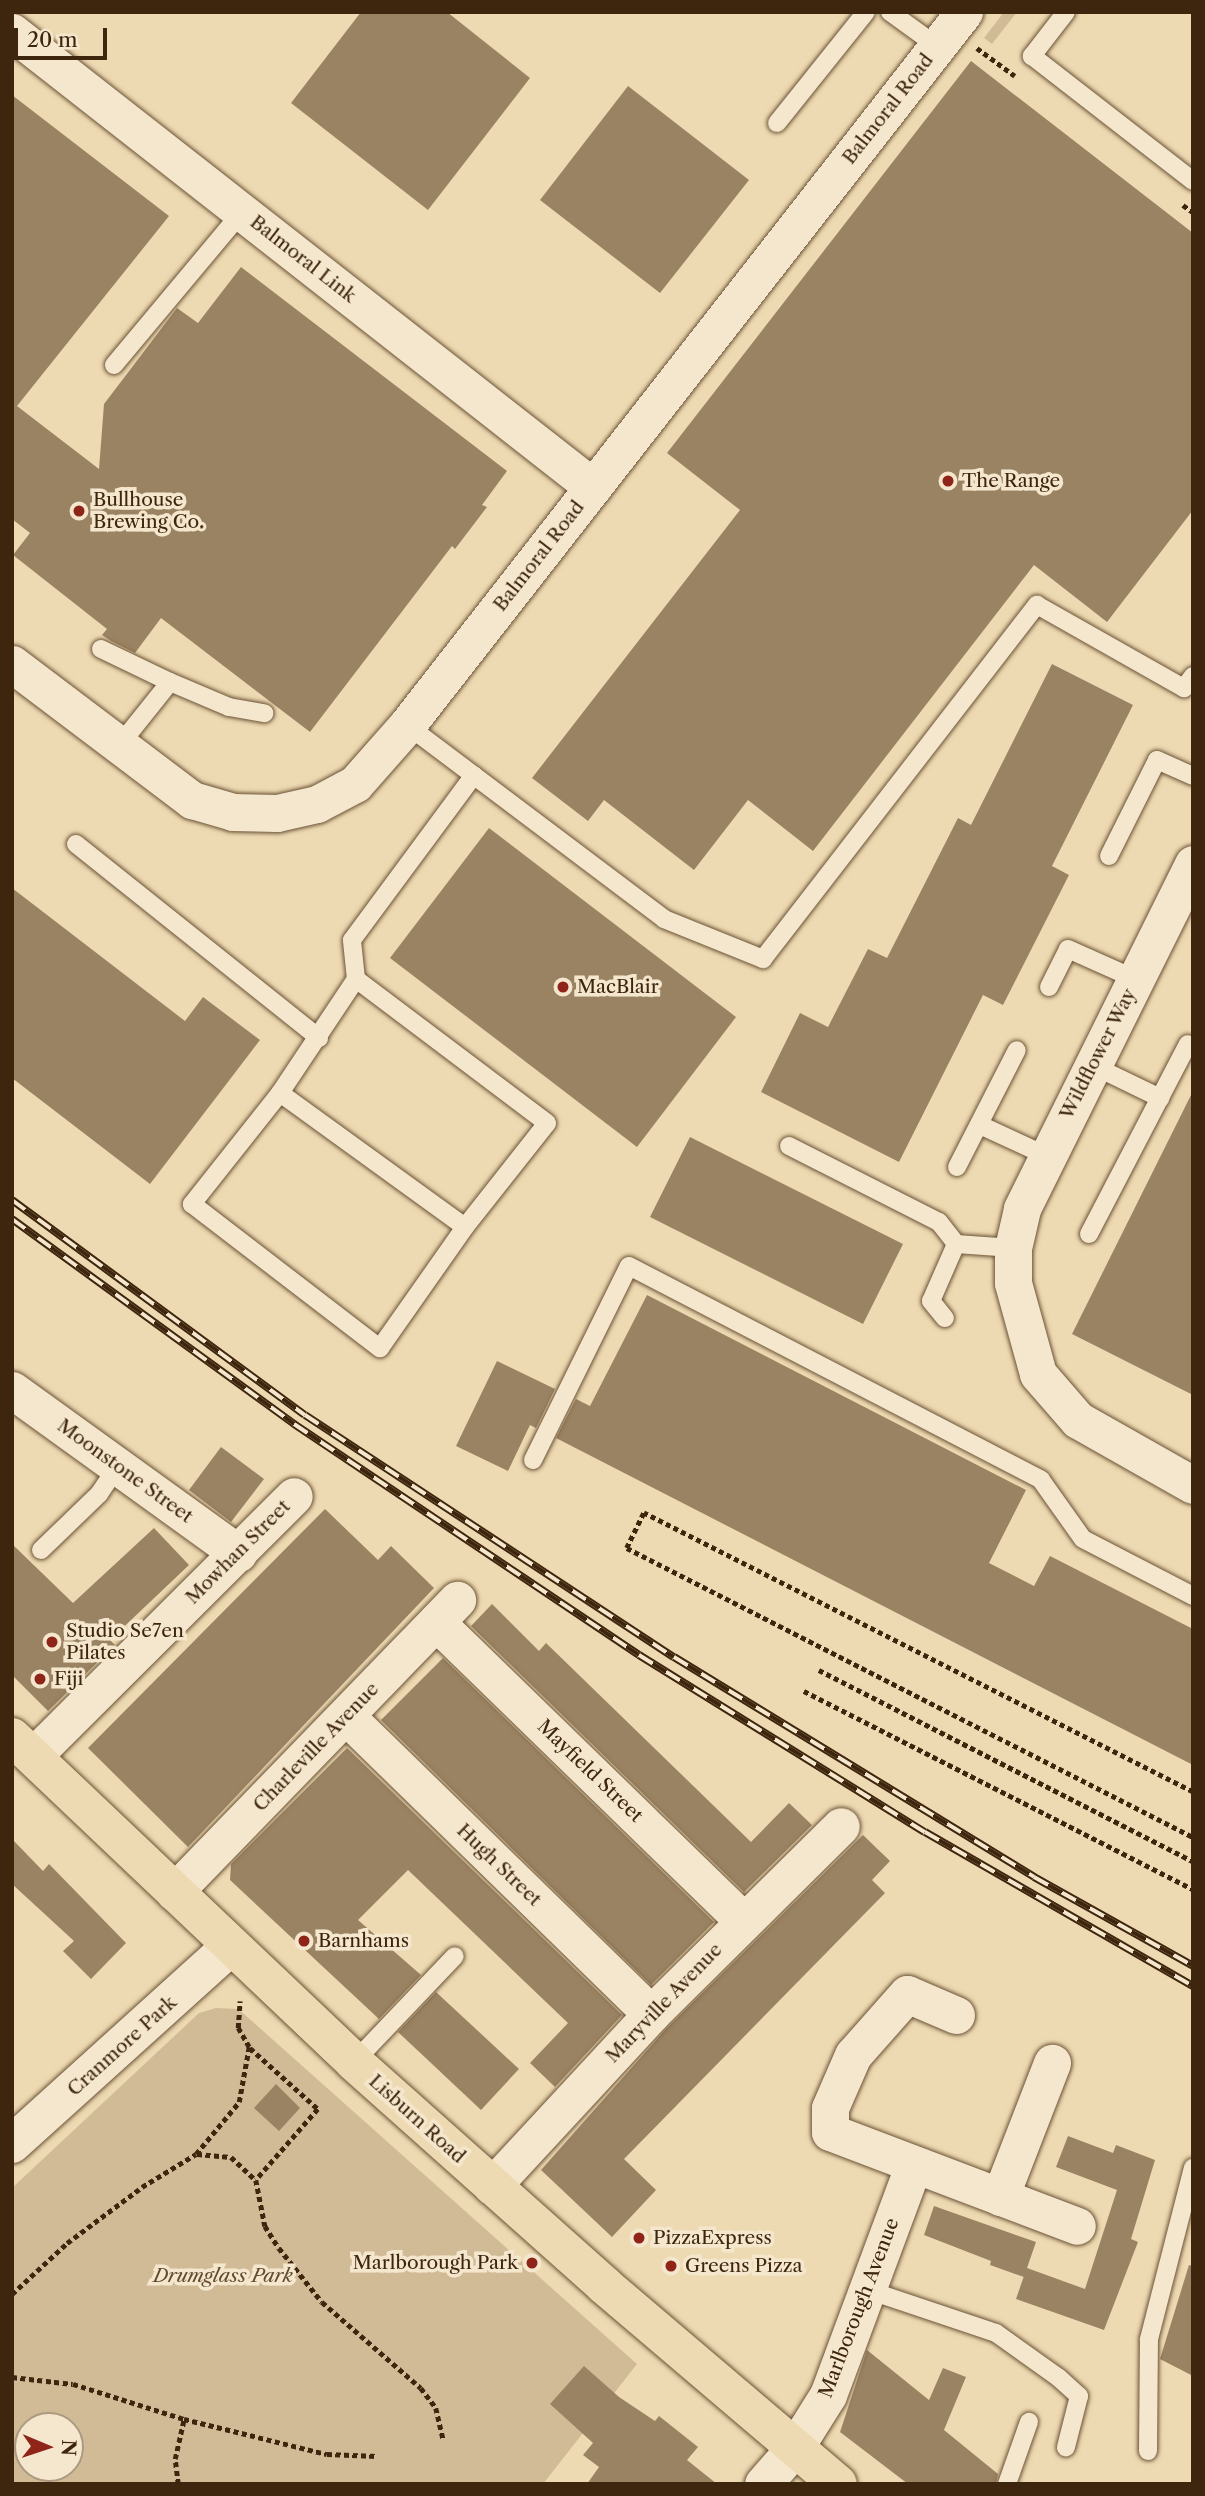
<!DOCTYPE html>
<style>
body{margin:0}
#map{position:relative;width:1205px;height:2496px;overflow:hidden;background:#eedab2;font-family:"Libre Caslon Text",serif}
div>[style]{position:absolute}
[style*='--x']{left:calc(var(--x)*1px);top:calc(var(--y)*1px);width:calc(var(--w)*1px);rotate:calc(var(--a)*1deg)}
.green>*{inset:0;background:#d0bb96}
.building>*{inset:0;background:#9a8363}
.path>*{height:4.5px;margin-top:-2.25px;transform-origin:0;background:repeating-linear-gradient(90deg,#3e250d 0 5px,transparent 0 8.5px)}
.roads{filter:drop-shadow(0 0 2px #6a5236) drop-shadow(0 0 2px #6a5236)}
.lane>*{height:18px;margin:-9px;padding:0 9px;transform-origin:9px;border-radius:9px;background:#f4e7cd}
.street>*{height:37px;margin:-18.5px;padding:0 18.5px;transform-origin:18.5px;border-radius:18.5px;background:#f4e7cd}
.secondary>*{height:38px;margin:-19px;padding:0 19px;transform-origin:19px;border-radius:19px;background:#f4e7cd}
.primary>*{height:38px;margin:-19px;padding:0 19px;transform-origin:19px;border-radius:19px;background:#eedab2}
.rail>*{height:8px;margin-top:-4px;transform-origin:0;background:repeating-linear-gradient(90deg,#f4e7cd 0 16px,#3e250d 0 32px);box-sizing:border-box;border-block:2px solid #3e250d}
.dots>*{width:19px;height:19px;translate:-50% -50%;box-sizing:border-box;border:4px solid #f4e7cd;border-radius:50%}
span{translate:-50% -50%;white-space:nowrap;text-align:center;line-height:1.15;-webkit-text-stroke:7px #f4e7cd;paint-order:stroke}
.street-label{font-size:19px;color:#3e250d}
.poi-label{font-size:19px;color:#3e250d}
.left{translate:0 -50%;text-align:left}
.right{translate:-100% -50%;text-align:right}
.park-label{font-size:19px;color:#624a2f;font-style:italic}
.frame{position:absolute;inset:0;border:14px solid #3e250d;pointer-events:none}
.north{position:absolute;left:14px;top:2412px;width:70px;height:70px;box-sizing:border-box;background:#f4e7cd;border:2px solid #ab9980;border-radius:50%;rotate:92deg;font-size:19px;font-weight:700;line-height:28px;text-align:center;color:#3e250d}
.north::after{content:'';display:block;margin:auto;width:24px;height:32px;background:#8f2418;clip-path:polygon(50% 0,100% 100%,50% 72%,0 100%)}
.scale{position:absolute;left:14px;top:28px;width:93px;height:32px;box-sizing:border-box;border:4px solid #3e250d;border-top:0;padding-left:9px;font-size:21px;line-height:24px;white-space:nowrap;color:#3e250d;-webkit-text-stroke:5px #f4e7cd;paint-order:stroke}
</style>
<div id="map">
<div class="green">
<div style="clip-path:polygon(1004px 12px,1017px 12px,992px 44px,984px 38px)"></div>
<div style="clip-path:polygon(evenodd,216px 2008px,238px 2009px,253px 2022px,637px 2364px,543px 2484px,12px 2484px,12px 2188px,199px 2013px,216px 2008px,28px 2426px,70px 2426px,70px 2468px,28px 2468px,28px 2426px)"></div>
</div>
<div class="building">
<div style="clip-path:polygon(361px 12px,447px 12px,530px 78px,428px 210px,291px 103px)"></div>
<div style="clip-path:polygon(971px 61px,1193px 233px,1193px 510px,1107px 622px,1034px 565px,813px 851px,748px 800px,694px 870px,604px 800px,588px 821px,532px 778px,740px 510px,667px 453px)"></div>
<div style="clip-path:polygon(628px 86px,749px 180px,660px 293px,540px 200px)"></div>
<div style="clip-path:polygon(12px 95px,169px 216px,17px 406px,99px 469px,104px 404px,177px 308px,198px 323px,241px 267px,507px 471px,482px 505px,487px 507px,455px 549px,452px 546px,310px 732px,161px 618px,135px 653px,111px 641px,102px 635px,107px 629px,13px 555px,30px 533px,12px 519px)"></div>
<div style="clip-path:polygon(1052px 664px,1133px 705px,1052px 866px,1069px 875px,1003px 1005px,983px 995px,899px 1162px,761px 1092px,800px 1013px,828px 1027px,868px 949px,887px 958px,958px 818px,971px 825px)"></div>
<div style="clip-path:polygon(489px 828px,736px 1017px,637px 1147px,390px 958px)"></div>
<div style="clip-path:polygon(12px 888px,185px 1021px,203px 997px,260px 1040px,150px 1184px,12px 1078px)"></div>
<div style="clip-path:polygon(1193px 1091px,1193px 1395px,1072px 1334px)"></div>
<div style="clip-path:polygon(690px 1137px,903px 1244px,863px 1324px,650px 1217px)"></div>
<div style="clip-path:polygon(647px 1295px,1026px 1490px,989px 1563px,1034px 1586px,1050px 1556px,1193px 1629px,1193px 1765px,556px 1438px,576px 1399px,590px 1406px)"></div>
<div style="clip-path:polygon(497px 1361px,555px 1389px,536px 1428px,530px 1425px,508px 1471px,456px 1446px)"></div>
<div style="clip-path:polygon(221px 1447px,264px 1479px,231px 1522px,189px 1490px)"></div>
<div style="clip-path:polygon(325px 1509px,378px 1560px,391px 1546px,434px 1588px,188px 1847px,88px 1748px)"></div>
<div style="clip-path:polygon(154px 1528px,189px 1565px,110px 1640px,115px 1645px,48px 1711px,12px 1675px,12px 1544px,73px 1603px)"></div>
<div style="clip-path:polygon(492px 1604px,539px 1651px,546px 1643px,751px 1842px,789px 1803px,812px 1825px,744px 1892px,471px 1626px)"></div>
<div style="clip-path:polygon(443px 1658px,714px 1922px,651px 1985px,381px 1720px)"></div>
<div style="clip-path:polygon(347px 1748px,622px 2015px,555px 2087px,530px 2063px,568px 2023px,408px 1870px,358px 1920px,421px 1975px,379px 2019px,230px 1880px,231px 1864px)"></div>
<div style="clip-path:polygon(863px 1835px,890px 1861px,872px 1880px,885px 1893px,624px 2159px,656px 2190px,612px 2237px,541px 2170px,666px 2029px)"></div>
<div style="clip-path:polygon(12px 1839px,43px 1871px,49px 1864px,126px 1943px,91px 1979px,63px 1951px,74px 1941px,12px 1884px)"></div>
<div style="clip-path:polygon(436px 1992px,519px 2069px,481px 2110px,398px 2032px)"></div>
<div style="clip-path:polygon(276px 2084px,300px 2108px,279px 2131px,254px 2108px)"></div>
<div style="clip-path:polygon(1068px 2136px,1113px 2153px,1116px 2145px,1155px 2160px,1131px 2239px,1138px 2242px,1104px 2330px,1016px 2299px,1025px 2273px,1024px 2277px,990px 2265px,991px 2261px,924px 2235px,934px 2206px,1036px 2242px,1027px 2268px,1085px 2289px,1117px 2190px,1056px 2167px)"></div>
<div style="clip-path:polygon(1189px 2265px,1193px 2266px,1193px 2376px,1160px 2359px)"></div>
<div style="clip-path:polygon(867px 2350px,929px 2400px,943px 2368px,966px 2377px,944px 2430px,998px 2474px,996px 2484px,908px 2484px,840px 2432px)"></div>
<div style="clip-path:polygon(584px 2366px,619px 2397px,655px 2421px,659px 2416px,698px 2447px,687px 2460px,717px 2484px,587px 2484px,599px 2467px,583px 2455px,593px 2443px,550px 2404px)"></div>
</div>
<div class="path">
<div style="--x:977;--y:48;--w:47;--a:36.4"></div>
<div style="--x:1183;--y:205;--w:12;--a:35"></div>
<div style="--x:819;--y:1670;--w:420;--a:27.1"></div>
<div style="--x:804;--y:1691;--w:436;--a:27"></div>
<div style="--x:1193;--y:1792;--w:616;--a:-153.06"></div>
<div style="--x:644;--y:1513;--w:39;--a:116"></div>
<div style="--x:627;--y:1548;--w:636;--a:27.05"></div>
<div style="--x:250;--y:2048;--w:91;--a:41.9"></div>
<div style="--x:318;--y:2109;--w:94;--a:131.1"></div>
<div style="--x:197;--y:2154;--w:34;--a:5"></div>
<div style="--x:231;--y:2157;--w:34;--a:43"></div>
<div style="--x:256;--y:2180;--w:47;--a:78.9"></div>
<div style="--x:265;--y:2226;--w:26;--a:58"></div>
<div style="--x:279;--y:2248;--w:69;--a:51.5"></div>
<div style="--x:322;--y:2302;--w:131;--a:41"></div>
<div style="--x:421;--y:2388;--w:25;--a:53"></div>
<div style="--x:436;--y:2408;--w:31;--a:77"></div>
<div style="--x:12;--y:2294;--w:75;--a:-42.8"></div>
<div style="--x:67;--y:2243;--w:94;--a:-36.7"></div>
<div style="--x:142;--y:2187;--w:63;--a:-31.4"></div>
<div style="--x:196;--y:2154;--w:67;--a:-50.4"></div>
<div style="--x:239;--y:2102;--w:56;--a:-79.7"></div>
<div style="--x:249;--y:2047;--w:22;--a:-120"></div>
<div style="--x:238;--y:2028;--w:27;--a:-86"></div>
<div style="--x:12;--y:2377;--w:61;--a:6.5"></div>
<div style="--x:73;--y:2384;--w:116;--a:17.5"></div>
<div style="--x:184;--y:2419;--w:147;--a:13.8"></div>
<div style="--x:327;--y:2454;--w:50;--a:2.3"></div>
<div style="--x:178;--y:2484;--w:25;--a:-97"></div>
<div style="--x:175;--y:2459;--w:41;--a:-77.3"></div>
</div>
<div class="roads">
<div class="lane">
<div style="--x:890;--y:12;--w:58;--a:35.9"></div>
<div style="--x:1066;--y:12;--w:56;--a:127.7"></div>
<div style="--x:1032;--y:56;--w:204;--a:37.8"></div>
<div style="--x:777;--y:123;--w:142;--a:-51.3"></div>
<div style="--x:114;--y:365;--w:199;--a:-50.1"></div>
<div style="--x:101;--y:649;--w:76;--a:25.6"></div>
<div style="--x:407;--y:725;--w:322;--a:37"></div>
<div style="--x:664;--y:919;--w:107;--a:22"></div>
<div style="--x:763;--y:959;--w:448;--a:-52.3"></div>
<div style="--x:1037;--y:605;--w:169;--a:29.5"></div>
<div style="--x:1184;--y:688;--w:15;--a:-53"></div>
<div style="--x:118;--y:747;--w:83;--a:-51.3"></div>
<div style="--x:170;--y:682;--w:64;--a:23"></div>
<div style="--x:229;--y:707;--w:36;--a:10"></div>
<div style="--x:76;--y:844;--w:311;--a:38.6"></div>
<div style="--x:1109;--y:856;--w:107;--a:-63.4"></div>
<div style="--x:1157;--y:760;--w:39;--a:24"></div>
<div style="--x:356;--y:979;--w:137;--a:123.7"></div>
<div style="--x:280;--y:1093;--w:142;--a:128.4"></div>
<div style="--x:192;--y:1204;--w:237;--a:37.5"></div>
<div style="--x:380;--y:1348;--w:148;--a:-54.9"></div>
<div style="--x:1049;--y:987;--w:42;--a:-63.4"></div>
<div style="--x:1068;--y:949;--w:73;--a:24.1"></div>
<div style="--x:1092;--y:1065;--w:76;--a:25.9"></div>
<div style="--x:280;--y:1093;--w:228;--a:35.9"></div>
<div style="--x:465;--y:1227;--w:132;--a:-51.7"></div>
<div style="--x:547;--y:1123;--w:239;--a:-143"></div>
<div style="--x:356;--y:979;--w:39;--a:-96"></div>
<div style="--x:352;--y:940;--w:205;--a:-53.5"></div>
<div style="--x:980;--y:1125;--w:74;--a:24.8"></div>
<div style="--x:789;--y:1146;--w:168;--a:26.9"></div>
<div style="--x:939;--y:1222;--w:28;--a:52"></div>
<div style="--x:956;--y:1244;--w:62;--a:113.7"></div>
<div style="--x:931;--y:1301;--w:22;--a:51"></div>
<div style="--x:957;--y:1167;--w:131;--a:-62.9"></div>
<div style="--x:1089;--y:1234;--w:214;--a:-62.5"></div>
<div style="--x:956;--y:1244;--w:57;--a:4"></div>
<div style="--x:533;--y:1460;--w:216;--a:-63.7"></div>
<div style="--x:629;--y:1266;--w:464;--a:27.4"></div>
<div style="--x:1041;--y:1480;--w:72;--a:54.6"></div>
<div style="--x:1083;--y:1539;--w:124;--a:27.4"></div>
<div style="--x:41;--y:1550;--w:81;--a:-44"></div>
<div style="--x:99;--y:1494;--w:34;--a:-56"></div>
<div style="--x:354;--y:2062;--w:146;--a:-46.4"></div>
<div style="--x:868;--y:2290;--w:135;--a:18.6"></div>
<div style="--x:996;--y:2333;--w:77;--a:35.5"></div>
<div style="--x:1059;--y:2378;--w:27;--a:42"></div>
<div style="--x:1079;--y:2396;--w:53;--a:104.3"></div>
<div style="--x:1148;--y:2451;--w:112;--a:-89.5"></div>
<div style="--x:1149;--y:2339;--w:177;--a:-75.6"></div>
<div style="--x:1007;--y:2484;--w:66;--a:-70.5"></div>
</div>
<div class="street">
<div style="--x:12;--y:32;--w:738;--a:38.07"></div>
<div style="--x:12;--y:664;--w:226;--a:37.1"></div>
<div style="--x:192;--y:800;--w:43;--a:16.3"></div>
<div style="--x:233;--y:812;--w:44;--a:1.3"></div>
<div style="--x:277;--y:813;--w:41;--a:-12.7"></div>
<div style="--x:317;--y:804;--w:43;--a:-27.8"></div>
<div style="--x:355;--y:784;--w:79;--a:-48.6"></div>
<div style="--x:407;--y:725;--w:905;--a:-52"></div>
<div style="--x:1193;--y:864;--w:385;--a:116.4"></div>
<div style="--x:1022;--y:1209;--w:40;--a:103"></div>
<div style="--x:1013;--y:1248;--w:35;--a:90"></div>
<div style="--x:1013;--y:1283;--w:94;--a:74.6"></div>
<div style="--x:1038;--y:1374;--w:61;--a:49"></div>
<div style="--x:1078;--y:1420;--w:132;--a:29.5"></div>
<div style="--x:12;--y:1390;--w:279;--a:35.8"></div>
<div style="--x:436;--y:1622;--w:429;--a:44.2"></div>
<div style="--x:346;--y:1716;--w:426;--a:44.3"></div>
<div style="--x:33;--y:1756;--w:368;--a:-44.9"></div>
<div style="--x:174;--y:1892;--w:407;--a:-45.9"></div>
<div style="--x:956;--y:2015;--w:53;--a:-156.8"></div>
<div style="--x:907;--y:1994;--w:81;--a:131.5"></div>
<div style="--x:853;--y:2055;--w:58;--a:113.5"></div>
<div style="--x:830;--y:2108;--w:24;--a:90"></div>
<div style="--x:830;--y:2132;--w:264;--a:20.8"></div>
<div style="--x:492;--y:2186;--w:234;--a:-47.2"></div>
<div style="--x:651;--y:2014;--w:267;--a:-44.7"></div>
<div style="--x:1000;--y:2197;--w:144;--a:-68.8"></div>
<div style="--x:763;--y:2484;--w:50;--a:-49"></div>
<div style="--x:796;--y:2446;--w:60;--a:-57.9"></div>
<div style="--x:828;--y:2395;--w:246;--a:-69.6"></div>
</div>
<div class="secondary">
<div style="--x:12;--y:2144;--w:294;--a:-42.1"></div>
</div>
<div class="primary">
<div style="--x:12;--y:1737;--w:472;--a:43.5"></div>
<div style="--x:354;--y:2062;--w:335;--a:41.7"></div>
<div style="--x:604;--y:2285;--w:307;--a:40.4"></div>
</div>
</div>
<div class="rail">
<div style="--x:12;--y:1200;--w:363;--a:36.3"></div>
<div style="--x:305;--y:1415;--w:441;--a:33.3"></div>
<div style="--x:674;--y:1657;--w:422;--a:31.4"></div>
<div style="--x:1034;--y:1877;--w:182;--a:29.2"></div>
<div style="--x:12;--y:1219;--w:349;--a:36"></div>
<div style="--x:294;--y:1424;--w:415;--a:33.8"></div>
<div style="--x:639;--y:1655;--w:336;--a:31.8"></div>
<div style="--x:925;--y:1832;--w:309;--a:29.9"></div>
</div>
<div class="dots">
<div style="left:948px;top:481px;background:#8f2418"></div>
<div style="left:79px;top:511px;background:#8f2418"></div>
<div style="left:563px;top:987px;background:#8f2418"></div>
<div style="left:52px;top:1642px;background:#8f2418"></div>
<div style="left:40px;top:1679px;background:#8f2418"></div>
<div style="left:304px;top:1941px;background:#8f2418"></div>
<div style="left:639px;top:2238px;background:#8f2418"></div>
<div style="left:532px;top:2263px;background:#8f2418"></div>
<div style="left:671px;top:2266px;background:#8f2418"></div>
</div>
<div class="street-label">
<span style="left:888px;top:109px;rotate:-52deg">Balmoral Road</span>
<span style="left:303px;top:259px;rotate:38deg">Balmoral Link</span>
<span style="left:539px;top:556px;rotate:-52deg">Balmoral Road</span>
<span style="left:1098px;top:1054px;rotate:-63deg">Wildflower Way</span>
<span style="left:125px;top:1471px;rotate:36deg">Moonstone Street</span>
<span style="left:238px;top:1552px;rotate:-45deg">Mowhan Street</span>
<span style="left:316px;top:1747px;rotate:-46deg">Charleville Avenue</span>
<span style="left:590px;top:1771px;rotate:44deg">Mayfield Street</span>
<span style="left:499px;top:1865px;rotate:44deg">Hugh Street</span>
<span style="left:664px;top:2003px;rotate:-46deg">Maryville Avenue</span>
<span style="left:122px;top:2046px;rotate:-42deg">Cranmore Park</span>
<span style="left:417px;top:2119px;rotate:42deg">Lisburn Road</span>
<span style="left:859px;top:2308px;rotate:-69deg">Marlborough Avenue</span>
</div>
<div class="poi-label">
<span class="left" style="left:962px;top:481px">The Range</span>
<span class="left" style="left:93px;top:511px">Bullhouse<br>Brewing Co.</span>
<span class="left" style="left:577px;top:987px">MacBlair</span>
<span class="left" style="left:66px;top:1642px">Studio Se7en<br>Pilates</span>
<span class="left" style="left:54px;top:1679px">Fiji</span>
<span class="left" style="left:318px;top:1941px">Barnhams</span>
<span class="left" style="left:653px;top:2238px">PizzaExpress</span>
<span class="right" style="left:518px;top:2263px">Marlborough Park</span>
<span class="left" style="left:685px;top:2266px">Greens Pizza</span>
</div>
<div class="park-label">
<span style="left:223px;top:2276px">Drumglass Park</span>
</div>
<div class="frame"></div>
<div class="north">N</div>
<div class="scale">20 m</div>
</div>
